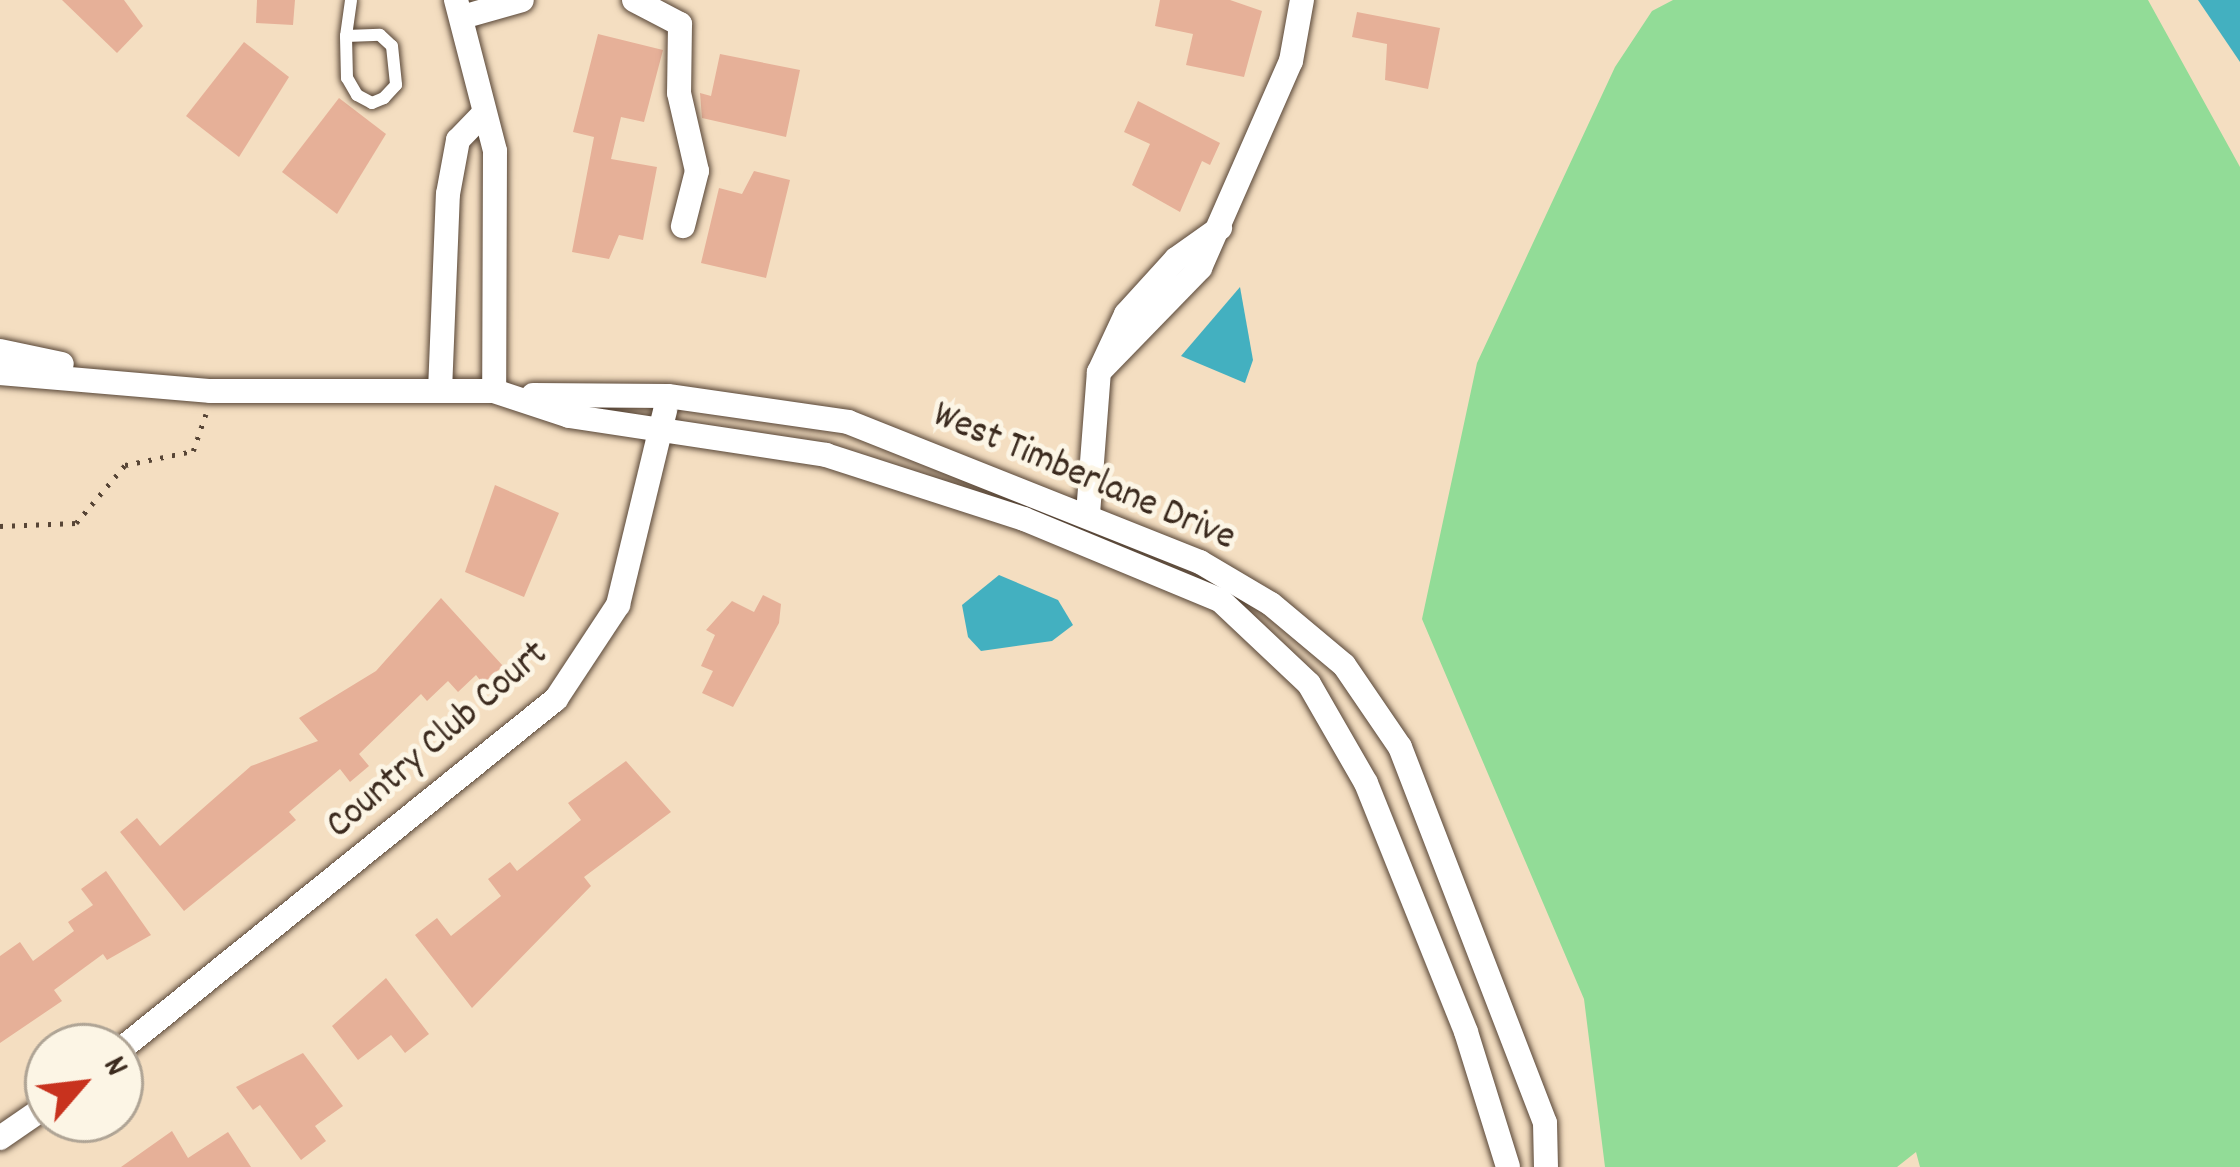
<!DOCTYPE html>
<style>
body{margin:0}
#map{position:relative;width:2240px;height:1167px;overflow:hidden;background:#f4dec1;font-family:Dekko,sans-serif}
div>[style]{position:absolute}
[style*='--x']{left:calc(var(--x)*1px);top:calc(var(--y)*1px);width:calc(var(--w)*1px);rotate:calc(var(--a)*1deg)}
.green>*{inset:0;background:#92dc97}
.water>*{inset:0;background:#43b0c0}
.building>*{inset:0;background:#e6b098}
.path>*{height:4.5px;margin-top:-2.25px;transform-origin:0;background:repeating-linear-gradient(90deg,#574536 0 3px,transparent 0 12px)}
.roads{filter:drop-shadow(0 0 3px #574536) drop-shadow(0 0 3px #574536)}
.service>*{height:12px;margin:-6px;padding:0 6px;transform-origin:6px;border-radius:6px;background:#fff}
.minor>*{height:24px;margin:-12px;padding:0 12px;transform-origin:12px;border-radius:12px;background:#fff}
span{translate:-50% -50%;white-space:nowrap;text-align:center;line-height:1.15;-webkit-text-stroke:10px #fcf5e5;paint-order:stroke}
.street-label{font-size:39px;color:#3b2a1e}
.north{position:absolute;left:24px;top:1023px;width:120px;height:120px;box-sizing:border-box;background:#fcf5e5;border:3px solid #afa495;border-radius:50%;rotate:62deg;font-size:33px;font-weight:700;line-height:48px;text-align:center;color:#3b2a1e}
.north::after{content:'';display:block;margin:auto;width:42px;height:54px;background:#c8321e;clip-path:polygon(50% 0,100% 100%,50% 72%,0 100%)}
</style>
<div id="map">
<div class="green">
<div style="clip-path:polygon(1673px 0,2148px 0,2240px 167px,2240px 1167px,1920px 1167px,1916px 1152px,1897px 1167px,1605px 1167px,1584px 999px,1422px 619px,1477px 363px,1615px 67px,1652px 11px)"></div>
</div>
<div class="water">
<div style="clip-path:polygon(2198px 0,2240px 0,2240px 62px)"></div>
<div style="clip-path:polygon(1240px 287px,1253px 360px,1245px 383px,1181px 356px)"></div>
<div style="clip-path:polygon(999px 575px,1058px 600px,1073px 625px,1052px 641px,981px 651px,968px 637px,962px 605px)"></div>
</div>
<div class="building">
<div style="clip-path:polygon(62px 0,124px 0,143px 26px,117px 53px)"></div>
<div style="clip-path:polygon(257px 0,295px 0,293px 25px,256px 23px)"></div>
<div style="clip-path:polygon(1160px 0,1230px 0,1262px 11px,1244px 77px,1186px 65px,1193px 34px,1155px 26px)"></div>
<div style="clip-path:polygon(1357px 12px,1440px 28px,1428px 89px,1385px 80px,1387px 44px,1352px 37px)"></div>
<div style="clip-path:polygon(598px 34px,663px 50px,644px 122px,621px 117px,611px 159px,657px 167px,643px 240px,619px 235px,609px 259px,572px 252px,594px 137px,573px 132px)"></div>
<div style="clip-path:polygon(244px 42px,289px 77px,239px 157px,186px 116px)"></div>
<div style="clip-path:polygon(720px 54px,800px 70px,786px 137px,702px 118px,700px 93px,711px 96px)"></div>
<div style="clip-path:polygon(339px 98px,386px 134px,337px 214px,282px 172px)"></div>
<div style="clip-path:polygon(1138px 101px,1220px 143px,1210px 165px,1202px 161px,1180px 212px,1132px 185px,1150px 144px,1124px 132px)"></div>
<div style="clip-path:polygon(754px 171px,790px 180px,766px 278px,701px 263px,719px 188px,742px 194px)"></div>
<div style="clip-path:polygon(495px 485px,559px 513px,524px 597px,465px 572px)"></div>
<div style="clip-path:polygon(763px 595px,781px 604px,779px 623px,733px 707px,702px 693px,713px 671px,701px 666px,715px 635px,706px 630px,732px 601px,754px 612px)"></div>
<div style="clip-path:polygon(441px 598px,503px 666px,483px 684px,476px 675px,458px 692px,448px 681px,427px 701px,421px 694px,359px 754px,369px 766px,350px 782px,340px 769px,289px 812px,296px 820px,184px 911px,120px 832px,137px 818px,160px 846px,251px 766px,318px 741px,299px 718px,376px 671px)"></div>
<div style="clip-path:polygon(626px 761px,671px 812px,584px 877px,591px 886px,472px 1008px,415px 935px,437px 918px,451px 936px,501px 896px,488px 879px,510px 862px,517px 871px,581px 820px,568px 803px)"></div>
<div style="clip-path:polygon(106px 871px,151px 935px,107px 960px,103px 954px,54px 990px,62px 1001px,0 1043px,0 956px,20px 942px,33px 961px,74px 931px,68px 922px,93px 905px,81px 889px)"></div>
<div style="clip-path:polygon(386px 978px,429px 1034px,405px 1053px,391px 1035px,358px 1060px,332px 1026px)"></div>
<div style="clip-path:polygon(303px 1053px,343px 1106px,315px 1126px,326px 1141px,301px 1160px,260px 1105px,253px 1110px,236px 1087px)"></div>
<div style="clip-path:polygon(172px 1131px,188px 1158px,228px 1132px,251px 1167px,121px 1167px)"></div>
</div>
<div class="path">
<div style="--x:0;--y:526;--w:76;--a:-2.3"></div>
<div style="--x:76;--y:523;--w:76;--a:-49.8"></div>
<div style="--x:125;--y:465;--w:69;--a:-11.6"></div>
<div style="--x:193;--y:451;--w:39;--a:-71"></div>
</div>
<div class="roads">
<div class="service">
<div style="--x:346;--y:36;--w:34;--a:-2"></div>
<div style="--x:380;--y:35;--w:16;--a:43"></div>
<div style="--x:392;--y:46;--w:39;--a:84"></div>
<div style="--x:396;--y:85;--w:18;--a:133"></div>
<div style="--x:384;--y:98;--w:13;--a:157"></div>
<div style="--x:372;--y:103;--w:17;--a:-152"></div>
<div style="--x:357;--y:95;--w:20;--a:-120"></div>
<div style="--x:347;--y:78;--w:42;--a:-91.4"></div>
<div style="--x:346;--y:36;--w:36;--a:-82"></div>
</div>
<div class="minor">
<div style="--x:456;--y:0;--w:156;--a:75.5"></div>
<div style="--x:495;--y:151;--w:240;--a:90.2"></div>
<div style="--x:634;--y:0;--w:52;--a:27.6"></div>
<div style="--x:680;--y:24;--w:69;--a:90.8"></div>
<div style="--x:679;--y:93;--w:80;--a:77"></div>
<div style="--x:697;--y:171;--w:57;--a:104.3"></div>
<div style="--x:466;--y:16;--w:58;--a:-15.9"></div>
<div style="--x:0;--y:351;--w:63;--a:11.8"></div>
<div style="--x:1099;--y:372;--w:145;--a:-45.8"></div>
<div style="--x:1200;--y:268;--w:226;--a:-66.3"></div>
<div style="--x:1291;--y:61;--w:62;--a:-79.8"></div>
<div style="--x:0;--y:373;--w:212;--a:4.9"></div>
<div style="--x:211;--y:391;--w:283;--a:0"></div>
<div style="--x:494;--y:391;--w:79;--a:18.4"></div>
<div style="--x:569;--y:416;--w:260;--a:8.6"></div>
<div style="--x:826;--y:455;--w:208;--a:17.9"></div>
<div style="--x:1024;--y:519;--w:212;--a:22.5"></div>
<div style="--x:1220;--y:600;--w:122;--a:43.3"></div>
<div style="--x:1309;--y:684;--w:114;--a:60.1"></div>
<div style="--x:1366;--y:783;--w:268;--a:68.1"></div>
<div style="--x:1466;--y:1032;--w:141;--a:72.7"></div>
<div style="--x:440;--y:391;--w:197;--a:-87.7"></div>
<div style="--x:448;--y:194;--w:55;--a:-79.5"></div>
<div style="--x:458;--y:140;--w:32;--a:-46"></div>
<div style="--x:533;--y:395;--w:135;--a:0.4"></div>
<div style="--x:668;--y:396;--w:182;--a:8.2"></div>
<div style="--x:848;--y:422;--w:379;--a:21.7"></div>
<div style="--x:1200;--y:562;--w:82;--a:30.6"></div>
<div style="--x:1271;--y:604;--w:95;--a:39.9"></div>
<div style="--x:1344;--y:665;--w:99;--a:55.7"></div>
<div style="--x:1400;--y:747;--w:403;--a:68.9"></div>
<div style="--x:1545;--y:1123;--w:44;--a:88.7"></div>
<div style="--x:1088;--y:514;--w:142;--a:-85.6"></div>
<div style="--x:1099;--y:372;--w:64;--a:-65"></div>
<div style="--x:1126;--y:314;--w:74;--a:-47.7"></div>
<div style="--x:1176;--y:259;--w:54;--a:-35.2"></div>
<div style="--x:120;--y:1050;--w:560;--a:-38.84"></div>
<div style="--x:556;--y:699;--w:113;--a:-56.6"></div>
<div style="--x:618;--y:605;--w:201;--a:-76.4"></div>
<div style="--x:0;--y:1138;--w:58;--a:-34.5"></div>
</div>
</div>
<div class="street-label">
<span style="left:1083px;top:479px;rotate:23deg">West Timberlane Drive</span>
<span style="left:439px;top:742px;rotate:-41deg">Country Club Court</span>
</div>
<div class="north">N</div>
</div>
